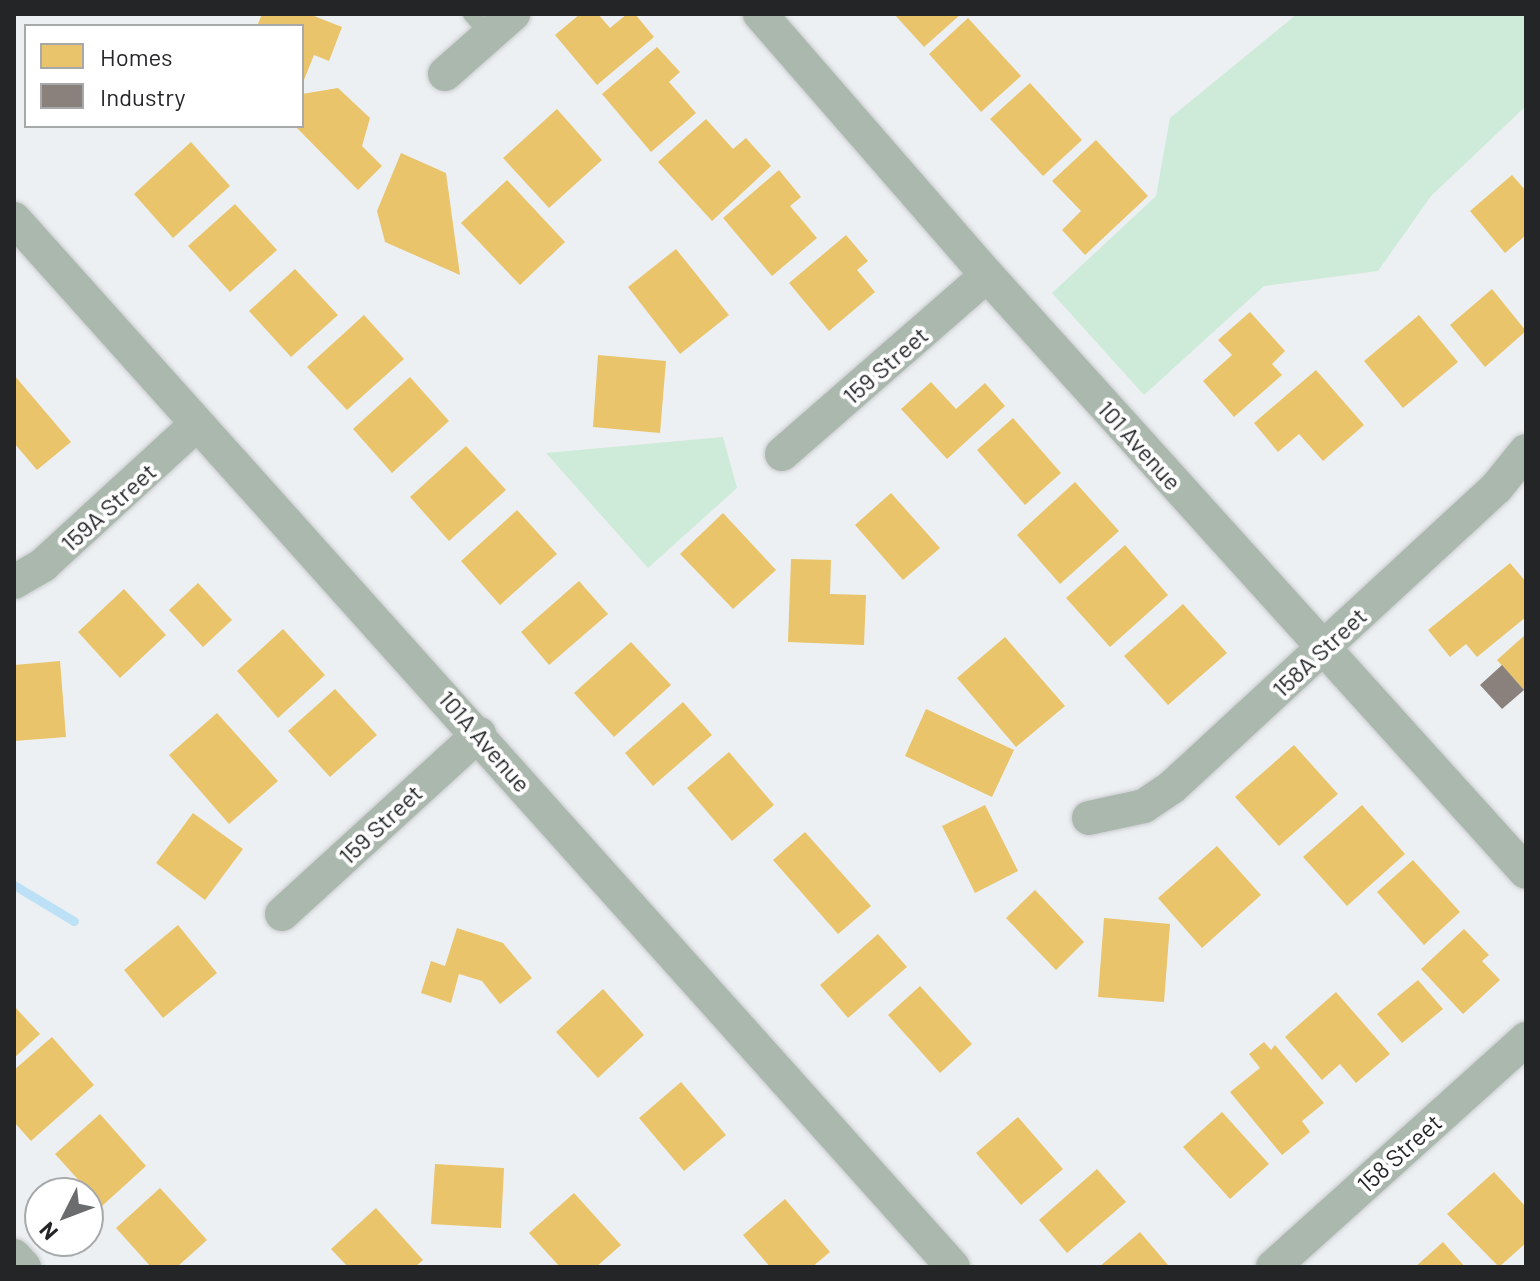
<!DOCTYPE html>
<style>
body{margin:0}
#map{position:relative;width:1540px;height:1281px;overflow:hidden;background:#edf0f3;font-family:Barlow,sans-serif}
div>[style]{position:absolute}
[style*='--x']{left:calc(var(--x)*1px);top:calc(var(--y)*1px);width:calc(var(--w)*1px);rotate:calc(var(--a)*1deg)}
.green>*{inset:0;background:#ceead9}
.homes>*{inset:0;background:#e9c46a}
.industry>*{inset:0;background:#8a817c}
.stream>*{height:9px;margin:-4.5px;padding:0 4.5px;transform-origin:4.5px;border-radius:4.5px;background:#bce0f5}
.roads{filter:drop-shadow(0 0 2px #c9cbcd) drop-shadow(0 0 2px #c9cbcd)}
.service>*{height:16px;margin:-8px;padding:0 8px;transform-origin:8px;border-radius:8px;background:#abb8ae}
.minor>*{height:34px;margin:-17px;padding:0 17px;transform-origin:17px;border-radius:17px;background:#abb8ae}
span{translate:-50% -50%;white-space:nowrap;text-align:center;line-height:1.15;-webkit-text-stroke:8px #fff;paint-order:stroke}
.street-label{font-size:24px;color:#232527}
.frame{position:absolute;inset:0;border:16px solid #232527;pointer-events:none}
.legend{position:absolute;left:24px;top:24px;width:280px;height:104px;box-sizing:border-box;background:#fff;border:2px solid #a7a8a9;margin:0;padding:10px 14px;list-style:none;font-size:24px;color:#232527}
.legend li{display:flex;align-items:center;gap:16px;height:40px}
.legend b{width:40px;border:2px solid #a7a8a9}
.north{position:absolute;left:24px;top:1177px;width:80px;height:80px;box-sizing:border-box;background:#fff;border:2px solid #a7a8a9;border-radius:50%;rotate:228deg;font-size:22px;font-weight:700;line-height:32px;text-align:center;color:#232527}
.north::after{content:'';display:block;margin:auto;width:28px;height:36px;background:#6a6c6e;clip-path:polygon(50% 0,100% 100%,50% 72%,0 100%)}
</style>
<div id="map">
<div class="green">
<div style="clip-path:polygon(1297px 14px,1526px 14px,1526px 106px,1431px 196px,1378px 271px,1264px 286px,1144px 395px,1052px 293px,1156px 196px,1170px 118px)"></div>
<div style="clip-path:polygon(723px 437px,737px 488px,648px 568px,546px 453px)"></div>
</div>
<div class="homes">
<div style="clip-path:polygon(262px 14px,309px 14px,342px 27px,329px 61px,314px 55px,302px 85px,302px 26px,257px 26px)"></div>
<div style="clip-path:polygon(580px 14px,598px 14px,610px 28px,627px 14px,635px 14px,654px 37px,597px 85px,555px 35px)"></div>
<div style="clip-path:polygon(894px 14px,961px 14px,924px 47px)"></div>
<div style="clip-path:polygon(968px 18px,1021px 76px,981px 112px,929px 54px)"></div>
<div style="clip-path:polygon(657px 47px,680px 72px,669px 82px,696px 113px,651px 152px,602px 94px)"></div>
<div style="clip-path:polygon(1030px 83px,1082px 140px,1043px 176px,990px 119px)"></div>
<div style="clip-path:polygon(338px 88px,370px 118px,362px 146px,382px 166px,358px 190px,295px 126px,302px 126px,302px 94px)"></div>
<div style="clip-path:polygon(557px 109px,602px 160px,549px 208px,503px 158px)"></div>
<div style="clip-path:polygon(706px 119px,733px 149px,746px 138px,771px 166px,712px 221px,658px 162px)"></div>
<div style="clip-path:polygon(1096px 140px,1148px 196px,1085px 255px,1062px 230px,1081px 211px,1052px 181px)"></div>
<div style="clip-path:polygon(191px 142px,230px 186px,173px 238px,134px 194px)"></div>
<div style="clip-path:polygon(401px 153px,446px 173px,460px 275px,385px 242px,377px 211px)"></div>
<div style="clip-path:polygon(779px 170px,801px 197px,790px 206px,817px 238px,772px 276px,723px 218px)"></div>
<div style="clip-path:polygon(1512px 175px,1526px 191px,1526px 235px,1505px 253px,1470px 211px)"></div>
<div style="clip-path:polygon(507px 180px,565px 242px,520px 285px,461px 223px)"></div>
<div style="clip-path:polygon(235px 204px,277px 250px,230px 292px,188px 246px)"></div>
<div style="clip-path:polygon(846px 235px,868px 261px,857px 270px,875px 292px,829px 331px,789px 283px)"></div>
<div style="clip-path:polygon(676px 249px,729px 315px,680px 354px,628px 287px)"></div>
<div style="clip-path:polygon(295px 269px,338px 315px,291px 357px,249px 311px)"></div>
<div style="clip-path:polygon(1492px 289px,1526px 331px,1485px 367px,1450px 325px)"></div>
<div style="clip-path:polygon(1250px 312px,1285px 351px,1272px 364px,1282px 375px,1234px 417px,1203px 381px,1232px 355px,1218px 340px)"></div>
<div style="clip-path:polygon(364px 315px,404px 359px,347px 410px,307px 367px)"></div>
<div style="clip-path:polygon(1419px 315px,1458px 362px,1403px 408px,1364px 361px)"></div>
<div style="clip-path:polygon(598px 355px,666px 361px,660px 433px,593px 427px)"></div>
<div style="clip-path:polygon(1316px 370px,1364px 425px,1323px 461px,1299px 434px,1278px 452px,1254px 423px)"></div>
<div style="clip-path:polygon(14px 375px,71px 442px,37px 470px,14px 443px)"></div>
<div style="clip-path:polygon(410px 377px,449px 421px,392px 473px,353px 429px)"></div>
<div style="clip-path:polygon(931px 382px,956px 409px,985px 383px,1005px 406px,947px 459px,901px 409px)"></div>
<div style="clip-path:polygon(1013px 418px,1061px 473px,1025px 505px,977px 450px)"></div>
<div style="clip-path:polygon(466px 446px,506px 490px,449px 541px,410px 497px)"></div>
<div style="clip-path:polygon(1075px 482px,1119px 531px,1060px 584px,1017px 535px)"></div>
<div style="clip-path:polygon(891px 493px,940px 548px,903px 580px,855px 525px)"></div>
<div style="clip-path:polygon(517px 510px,557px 554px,500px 605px,461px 561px)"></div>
<div style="clip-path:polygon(723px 513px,776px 570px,733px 609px,680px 554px)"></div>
<div style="clip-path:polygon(1125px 545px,1168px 595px,1110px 647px,1066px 598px)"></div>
<div style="clip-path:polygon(791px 559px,831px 560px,830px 594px,866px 595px,864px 645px,788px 642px)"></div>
<div style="clip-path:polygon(1510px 563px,1526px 582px,1526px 617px,1477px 657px,1466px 644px,1450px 657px,1428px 630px)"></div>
<div style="clip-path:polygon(579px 581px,608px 614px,549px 665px,521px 632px)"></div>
<div style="clip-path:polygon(198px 583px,232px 620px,203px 647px,169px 610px)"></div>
<div style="clip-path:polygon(124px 589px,166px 635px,120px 678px,78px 632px)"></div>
<div style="clip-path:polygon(1183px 604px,1227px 653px,1168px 705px,1124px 656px)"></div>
<div style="clip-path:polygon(283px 629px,325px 675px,278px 718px,237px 671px)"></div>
<div style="clip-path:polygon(1526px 634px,1526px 699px,1525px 691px,1497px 660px)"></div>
<div style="clip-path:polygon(1005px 637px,1065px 706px,1016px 747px,957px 678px)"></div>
<div style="clip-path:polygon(631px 642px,671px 685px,614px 737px,574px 693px)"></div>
<div style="clip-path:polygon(60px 661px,66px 737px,14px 741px,14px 665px)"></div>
<div style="clip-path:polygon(335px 689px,377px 735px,330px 777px,288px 731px)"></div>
<div style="clip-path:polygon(683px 702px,712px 735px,653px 786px,625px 753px)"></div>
<div style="clip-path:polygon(926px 709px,1014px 750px,992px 797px,905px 756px)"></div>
<div style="clip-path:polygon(217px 713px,278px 781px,229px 824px,169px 755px)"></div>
<div style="clip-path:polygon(1294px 745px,1338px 794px,1279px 846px,1235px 797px)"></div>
<div style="clip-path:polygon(729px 752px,774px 805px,732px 841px,687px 788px)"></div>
<div style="clip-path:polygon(985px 805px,1018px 871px,975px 893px,942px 826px)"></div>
<div style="clip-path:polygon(1362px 805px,1405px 854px,1347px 906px,1303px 857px)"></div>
<div style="clip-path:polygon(193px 813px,243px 849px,205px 900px,156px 863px)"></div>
<div style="clip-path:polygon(805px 832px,871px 906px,838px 934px,773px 860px)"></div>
<div style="clip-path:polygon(1217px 846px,1261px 895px,1202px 948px,1158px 898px)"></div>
<div style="clip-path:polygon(1413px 860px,1460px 912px,1424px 945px,1377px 892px)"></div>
<div style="clip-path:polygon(1035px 890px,1084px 942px,1056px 970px,1006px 918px)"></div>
<div style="clip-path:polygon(1104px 918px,1170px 924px,1164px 1002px,1098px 997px)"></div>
<div style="clip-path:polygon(178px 925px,217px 973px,163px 1018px,124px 970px)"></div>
<div style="clip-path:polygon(457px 928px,503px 943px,532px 978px,500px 1004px,482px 981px,459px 974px,451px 1003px,421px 993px,431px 961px,445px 966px)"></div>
<div style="clip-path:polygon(1464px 929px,1489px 955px,1482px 961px,1500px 980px,1463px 1014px,1421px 969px)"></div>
<div style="clip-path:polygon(878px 934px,907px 967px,848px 1018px,820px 985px)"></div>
<div style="clip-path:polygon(1418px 980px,1443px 1009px,1402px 1043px,1377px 1014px)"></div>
<div style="clip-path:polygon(920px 986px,972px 1044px,940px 1073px,888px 1015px)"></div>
<div style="clip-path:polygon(603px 989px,644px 1035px,598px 1078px,556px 1032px)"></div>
<div style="clip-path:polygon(1336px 992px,1390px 1054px,1356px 1083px,1340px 1064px,1322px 1080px,1285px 1037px)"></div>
<div style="clip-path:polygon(14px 1006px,40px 1034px,14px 1058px)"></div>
<div style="clip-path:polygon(52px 1037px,94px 1085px,31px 1141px,14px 1122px,14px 1070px)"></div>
<div style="clip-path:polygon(1264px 1042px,1271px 1050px,1275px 1045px,1324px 1103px,1302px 1121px,1310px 1132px,1282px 1155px,1230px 1092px,1260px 1068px,1249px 1054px)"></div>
<div style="clip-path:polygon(681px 1082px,726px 1135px,684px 1171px,639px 1118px)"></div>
<div style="clip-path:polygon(1222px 1112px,1269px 1164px,1230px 1199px,1183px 1147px)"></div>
<div style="clip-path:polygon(100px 1114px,146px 1166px,102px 1206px,55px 1154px)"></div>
<div style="clip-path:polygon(1018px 1117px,1063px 1169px,1021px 1205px,976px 1153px)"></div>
<div style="clip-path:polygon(435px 1164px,504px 1168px,501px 1228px,431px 1224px)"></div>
<div style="clip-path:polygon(1097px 1169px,1126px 1202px,1067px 1253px,1039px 1220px)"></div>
<div style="clip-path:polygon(1494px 1172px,1526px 1207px,1526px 1243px,1499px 1267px,1447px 1214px)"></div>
<div style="clip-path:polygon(160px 1188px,207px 1240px,177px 1267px,151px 1267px,116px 1228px)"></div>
<div style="clip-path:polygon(574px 1193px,621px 1245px,596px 1267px,560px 1267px,529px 1233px)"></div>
<div style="clip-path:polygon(785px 1199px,830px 1252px,812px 1267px,770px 1267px,743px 1235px)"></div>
<div style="clip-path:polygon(376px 1208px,423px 1260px,415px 1267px,348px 1267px,331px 1249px)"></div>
<div style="clip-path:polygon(1140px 1232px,1168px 1265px,1099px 1267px)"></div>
<div style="clip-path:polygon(1443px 1242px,1465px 1267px,1415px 1267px)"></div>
</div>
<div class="industry">
<div style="clip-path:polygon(1502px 665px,1524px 690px,1502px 709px,1480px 685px)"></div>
</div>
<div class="stream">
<div style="--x:14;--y:885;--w:70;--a:31"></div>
</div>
<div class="roads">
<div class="service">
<div style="--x:471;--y:14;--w:28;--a:49"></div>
</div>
<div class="minor">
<div style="--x:760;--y:14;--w:346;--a:49"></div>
<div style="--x:987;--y:275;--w:804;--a:47.92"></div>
<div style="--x:445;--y:74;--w:91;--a:-41.4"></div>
<div style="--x:14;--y:219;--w:1407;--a:48.14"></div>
<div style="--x:782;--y:454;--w:272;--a:-41.1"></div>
<div style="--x:14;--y:582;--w:34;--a:-30"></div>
<div style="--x:43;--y:565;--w:209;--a:-42.5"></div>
<div style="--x:1089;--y:818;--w:56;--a:-12.3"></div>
<div style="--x:1144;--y:806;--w:34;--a:-34"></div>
<div style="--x:1172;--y:787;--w:442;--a:-42.7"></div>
<div style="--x:1497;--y:487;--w:46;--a:-51.1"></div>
<div style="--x:282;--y:914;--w:267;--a:-42.4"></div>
<div style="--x:14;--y:1256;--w:15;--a:48"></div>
<div style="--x:1273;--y:1267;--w:341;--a:-42"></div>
</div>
</div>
<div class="street-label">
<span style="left:885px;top:365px;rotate:-41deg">159 Street</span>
<span style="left:1140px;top:445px;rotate:48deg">101 Avenue</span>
<span style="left:108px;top:507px;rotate:-42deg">159A Street</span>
<span style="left:1319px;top:652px;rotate:-43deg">158A Street</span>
<span style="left:485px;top:741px;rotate:49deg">101A Avenue</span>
<span style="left:380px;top:824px;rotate:-43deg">159 Street</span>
<span style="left:1399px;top:1153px;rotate:-42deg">158 Street</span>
</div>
<div class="frame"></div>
<ul class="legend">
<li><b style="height:22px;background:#e9c46a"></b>Homes</li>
<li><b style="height:22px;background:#8a817c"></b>Industry</li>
</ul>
<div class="north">N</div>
</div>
